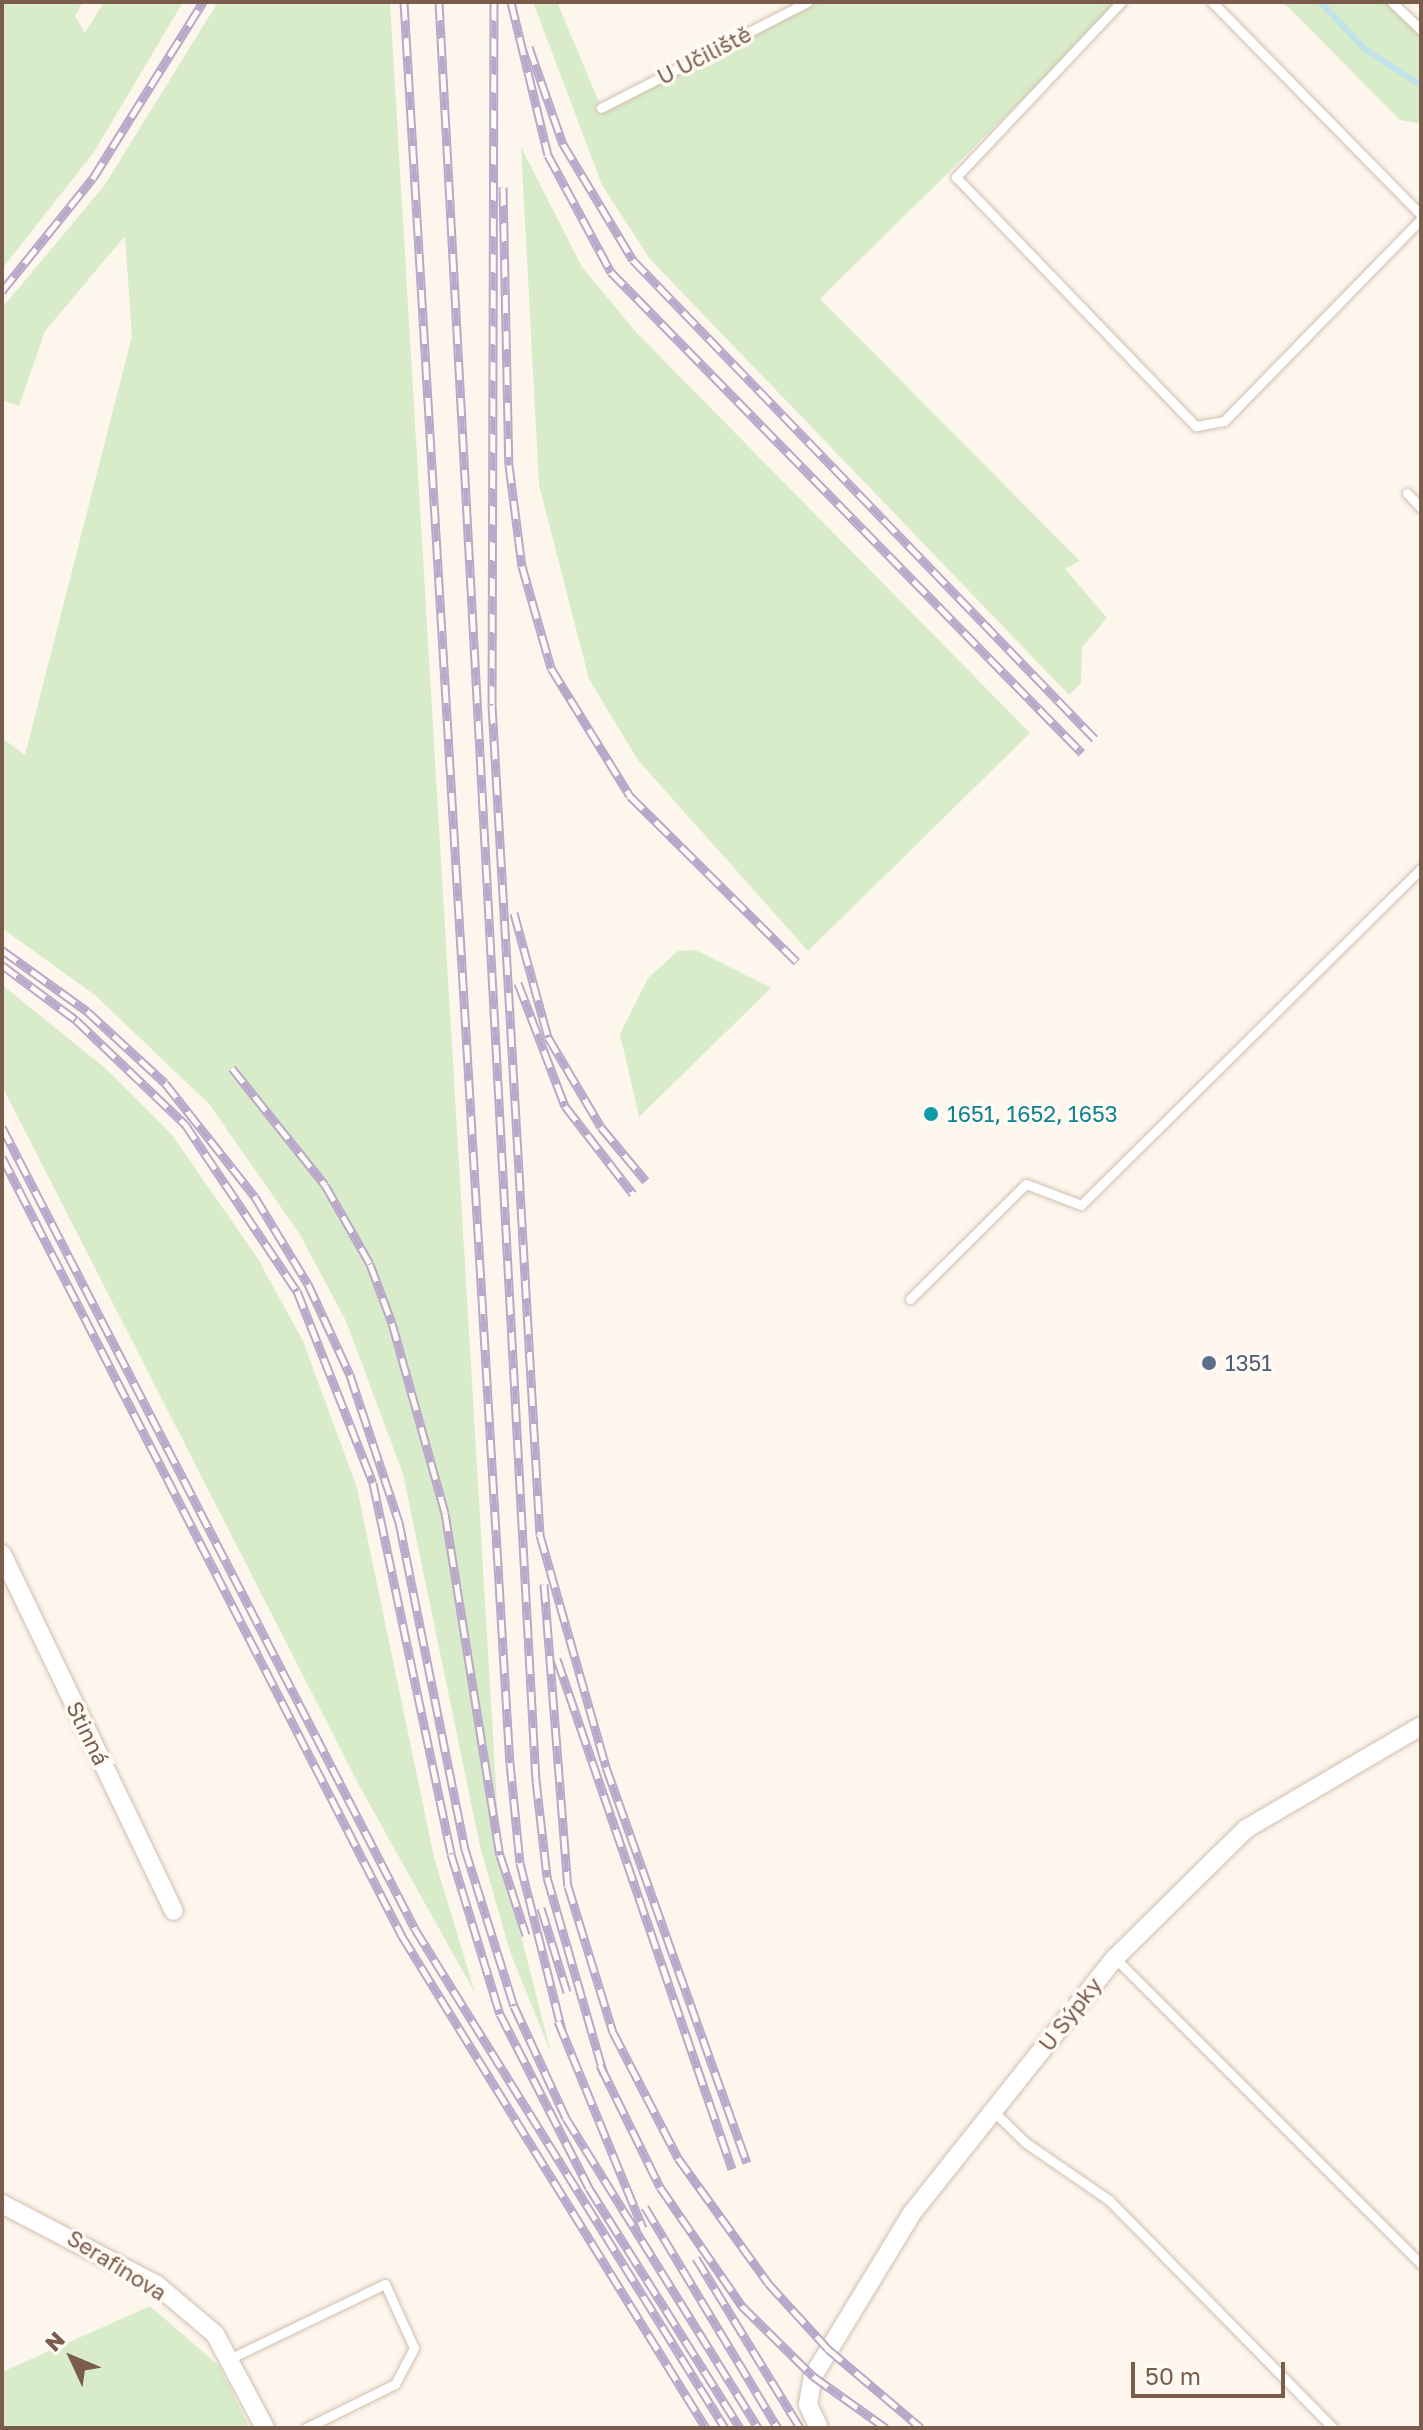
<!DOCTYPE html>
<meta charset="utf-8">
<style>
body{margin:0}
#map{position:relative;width:1423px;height:2430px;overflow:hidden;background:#fdf6ec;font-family:"Golos Text",sans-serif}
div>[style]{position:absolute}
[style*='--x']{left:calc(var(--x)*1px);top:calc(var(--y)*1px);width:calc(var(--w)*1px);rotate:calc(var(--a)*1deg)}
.green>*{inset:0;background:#d8ecc9}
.stream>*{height:6px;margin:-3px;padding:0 3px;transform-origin:3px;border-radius:3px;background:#bfe3e8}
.roads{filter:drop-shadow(0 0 2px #d1beb0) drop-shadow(0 0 2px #d1beb0)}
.lane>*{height:9px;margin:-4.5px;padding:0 4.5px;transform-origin:4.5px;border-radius:4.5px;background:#fff}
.street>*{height:18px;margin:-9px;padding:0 9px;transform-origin:9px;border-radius:9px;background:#fff}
.rail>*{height:9px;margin-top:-4.5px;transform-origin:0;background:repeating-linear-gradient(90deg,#fffaf3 0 18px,#b9a8c9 0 36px);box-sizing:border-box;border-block:2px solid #b9a8c9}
.dots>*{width:22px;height:22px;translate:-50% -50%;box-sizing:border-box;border:4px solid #fffaf3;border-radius:50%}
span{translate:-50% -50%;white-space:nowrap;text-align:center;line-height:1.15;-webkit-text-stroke:7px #fffaf3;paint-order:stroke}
.street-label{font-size:22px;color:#7a5c4d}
.culture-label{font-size:22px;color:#0d838f}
.left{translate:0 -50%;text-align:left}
.service-label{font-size:22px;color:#4e5e75}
.frame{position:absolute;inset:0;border:4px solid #7a5c4d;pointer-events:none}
.north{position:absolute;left:32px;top:2318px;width:80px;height:80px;-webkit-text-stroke:6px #fffaf3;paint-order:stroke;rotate:314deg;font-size:22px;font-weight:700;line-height:32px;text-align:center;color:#7a5c4d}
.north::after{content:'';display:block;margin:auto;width:28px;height:36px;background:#7a5c4d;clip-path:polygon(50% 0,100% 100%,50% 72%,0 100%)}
.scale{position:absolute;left:1131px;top:2362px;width:154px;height:36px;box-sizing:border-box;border:4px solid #7a5c4d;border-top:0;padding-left:10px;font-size:24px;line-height:28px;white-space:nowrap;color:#7a5c4d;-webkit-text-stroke:6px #fffaf3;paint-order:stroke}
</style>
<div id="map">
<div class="green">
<div style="clip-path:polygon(2px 2px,83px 2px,75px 16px,85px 33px,104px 2px,183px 2px,94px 152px,2px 269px)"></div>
<div style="clip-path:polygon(218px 2px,390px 2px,500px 1854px,551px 2053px,510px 1952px,480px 1846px,403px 1474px,346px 1321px,299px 1233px,209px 1104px,96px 996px,2px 928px,2px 738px,25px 755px,132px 336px,125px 236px,45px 331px,19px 406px,2px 400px,2px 308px,104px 186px)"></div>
<div style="clip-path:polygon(533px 2px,557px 2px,601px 107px,807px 2px,1121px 2px,820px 299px,1080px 561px,1065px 569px,1107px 618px,1082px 647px,1081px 683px,1069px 695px,650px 259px,602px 185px)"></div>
<div style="clip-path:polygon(1283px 2px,1386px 2px,1421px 37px,1421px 124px,1400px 120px)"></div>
<div style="clip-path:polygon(521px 147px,582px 267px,635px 331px,1030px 733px,808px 951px,638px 760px,589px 679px,539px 485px)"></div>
<div style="clip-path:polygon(696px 950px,771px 988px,639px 1117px,620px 1034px,648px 978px,678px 951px)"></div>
<div style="clip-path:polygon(2px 985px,105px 1068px,172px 1135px,258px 1259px,303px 1341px,357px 1488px,434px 1857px,475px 1993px,360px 1787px,2px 1086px)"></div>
<div style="clip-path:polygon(150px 2306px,219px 2366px,250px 2428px,2px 2428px,2px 2372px)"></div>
</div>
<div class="stream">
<div style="--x:1320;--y:2;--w:66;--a:46.2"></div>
<div style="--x:1366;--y:50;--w:65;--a:32.5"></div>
</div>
<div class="roads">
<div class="lane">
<div style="--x:1121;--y:2;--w:241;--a:133.3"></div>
<div style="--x:956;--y:177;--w:346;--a:46.1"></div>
<div style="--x:1196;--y:426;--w:28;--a:-10"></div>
<div style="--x:1224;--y:421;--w:282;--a:-45.7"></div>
<div style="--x:1212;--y:2;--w:298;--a:45.5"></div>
<div style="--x:1392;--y:2;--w:40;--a:44"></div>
<div style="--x:601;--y:108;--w:232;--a:-27.2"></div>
<div style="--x:1407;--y:493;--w:21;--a:47"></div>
<div style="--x:910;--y:1299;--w:163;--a:-44.8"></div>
<div style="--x:1026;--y:1184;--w:59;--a:20.9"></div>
<div style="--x:1081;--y:1205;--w:479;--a:-44.7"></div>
<div style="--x:1115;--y:1958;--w:433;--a:45"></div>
<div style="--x:993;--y:2111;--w:46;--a:44.1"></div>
<div style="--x:1026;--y:2143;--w:101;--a:34.5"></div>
<div style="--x:1109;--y:2200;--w:320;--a:45.5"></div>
<div style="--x:229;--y:2359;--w:173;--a:-25.7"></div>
<div style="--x:385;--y:2284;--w:70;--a:65.6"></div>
<div style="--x:414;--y:2348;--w:41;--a:117.8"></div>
<div style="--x:395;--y:2384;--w:99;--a:153.7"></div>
</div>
<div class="street">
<div style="--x:2;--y:1554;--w:396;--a:64.3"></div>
<div style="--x:2;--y:2204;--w:175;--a:27.6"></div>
<div style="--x:157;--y:2285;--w:76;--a:40.2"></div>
<div style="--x:215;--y:2334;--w:106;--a:62"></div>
<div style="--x:819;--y:2428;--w:26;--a:-115"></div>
<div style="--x:808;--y:2404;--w:28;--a:-80"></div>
<div style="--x:813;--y:2376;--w:191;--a:-58.7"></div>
<div style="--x:912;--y:2213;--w:326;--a:-51.5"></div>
<div style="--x:1115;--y:1958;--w:184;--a:-44.6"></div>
<div style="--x:1246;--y:1829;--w:203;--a:-30.5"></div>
</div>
</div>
<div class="rail">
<div style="--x:404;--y:2;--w:1764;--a:86.56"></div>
<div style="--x:510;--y:1763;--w:100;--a:84.3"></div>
<div style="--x:520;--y:1863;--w:172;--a:75.9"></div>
<div style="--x:439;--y:2;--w:1781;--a:86.88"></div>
<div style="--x:536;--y:1780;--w:98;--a:83.5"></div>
<div style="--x:547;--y:1877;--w:205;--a:73.9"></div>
<div style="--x:494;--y:2;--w:703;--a:90.16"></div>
<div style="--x:492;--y:705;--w:831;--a:86.69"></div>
<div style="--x:540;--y:1535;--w:241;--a:74.1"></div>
<div style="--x:606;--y:1767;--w:420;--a:70.4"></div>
<div style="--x:511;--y:2;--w:157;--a:76.4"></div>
<div style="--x:548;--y:155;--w:133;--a:61.7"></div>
<div style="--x:611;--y:272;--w:673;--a:45.6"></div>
<div style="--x:529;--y:47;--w:103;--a:70.7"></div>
<div style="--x:563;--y:144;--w:135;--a:58.9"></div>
<div style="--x:633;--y:260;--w:665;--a:46.03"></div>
<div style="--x:503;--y:187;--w:278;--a:88.8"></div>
<div style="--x:509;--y:465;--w:102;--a:82.7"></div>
<div style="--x:522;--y:566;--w:106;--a:74.1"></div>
<div style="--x:551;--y:668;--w:150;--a:58.3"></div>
<div style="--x:630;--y:796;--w:235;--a:44.8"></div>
<div style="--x:2;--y:291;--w:145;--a:-51.2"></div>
<div style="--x:93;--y:178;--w:208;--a:-58"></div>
<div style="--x:514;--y:913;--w:129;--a:74.7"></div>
<div style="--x:548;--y:1037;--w:104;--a:59.5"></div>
<div style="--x:601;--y:1127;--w:70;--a:50.2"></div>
<div style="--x:2;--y:950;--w:105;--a:35.7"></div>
<div style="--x:87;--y:1011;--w:106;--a:42.7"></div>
<div style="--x:165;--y:1083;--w:145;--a:51.7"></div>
<div style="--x:255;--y:1197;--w:102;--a:58.7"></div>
<div style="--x:308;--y:1284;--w:100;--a:65.2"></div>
<div style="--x:350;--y:1375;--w:155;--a:71.6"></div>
<div style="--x:399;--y:1522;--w:334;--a:78.6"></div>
<div style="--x:465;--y:1849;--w:164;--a:72.7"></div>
<div style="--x:514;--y:2006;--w:123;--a:65.1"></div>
<div style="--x:566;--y:2118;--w:365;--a:58.2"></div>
<div style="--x:2;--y:965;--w:92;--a:36.6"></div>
<div style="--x:76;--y:1020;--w:151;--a:43.7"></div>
<div style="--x:185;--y:1124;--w:201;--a:56.2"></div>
<div style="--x:297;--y:1291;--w:206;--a:68.4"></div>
<div style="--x:373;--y:1483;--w:379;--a:78.1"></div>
<div style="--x:451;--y:1854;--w:167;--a:73"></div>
<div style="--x:500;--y:2014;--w:195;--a:62.9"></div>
<div style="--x:589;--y:2188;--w:284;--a:57.8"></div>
<div style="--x:518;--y:983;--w:132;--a:69.1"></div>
<div style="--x:565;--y:1106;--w:111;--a:52.3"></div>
<div style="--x:232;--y:1068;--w:149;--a:51.5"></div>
<div style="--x:325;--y:1185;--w:91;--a:60.3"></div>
<div style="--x:370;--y:1264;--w:63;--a:69.6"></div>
<div style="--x:392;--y:1323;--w:197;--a:74.4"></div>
<div style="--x:445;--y:1513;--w:346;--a:80.9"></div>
<div style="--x:500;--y:1855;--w:84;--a:72"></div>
<div style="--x:2;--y:1127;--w:902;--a:62.75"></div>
<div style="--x:415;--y:1929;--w:587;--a:58.15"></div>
<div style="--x:2;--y:1157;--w:876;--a:62.82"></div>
<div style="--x:402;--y:1936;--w:578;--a:58.29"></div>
<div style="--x:544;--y:1584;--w:303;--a:85.5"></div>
<div style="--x:568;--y:1886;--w:153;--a:72.9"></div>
<div style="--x:613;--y:2032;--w:142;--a:62.7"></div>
<div style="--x:678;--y:2158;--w:154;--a:54.2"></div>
<div style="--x:768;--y:2283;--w:89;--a:47.7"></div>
<div style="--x:828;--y:2349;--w:122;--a:40.3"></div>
<div style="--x:557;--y:1659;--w:539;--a:71.06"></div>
<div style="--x:541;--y:1908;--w:88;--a:72.8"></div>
<div style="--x:558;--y:2021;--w:224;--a:67.7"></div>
<div style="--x:600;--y:2065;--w:136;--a:63.8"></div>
<div style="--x:660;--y:2187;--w:145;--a:55.4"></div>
<div style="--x:742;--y:2306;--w:100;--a:44.6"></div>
<div style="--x:813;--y:2376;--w:90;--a:35.5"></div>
<div style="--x:645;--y:2207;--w:258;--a:59"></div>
<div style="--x:696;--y:2258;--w:199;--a:58.5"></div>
</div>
<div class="dots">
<div style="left:931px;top:1114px;background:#0f9aa8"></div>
<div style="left:1209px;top:1363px;background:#5c6f8a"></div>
</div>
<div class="street-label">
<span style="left:704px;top:55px;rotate:-27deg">U Učiliště</span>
<span style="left:88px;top:1733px;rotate:64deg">Stinná</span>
<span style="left:1070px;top:2014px;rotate:-52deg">U Sýpky</span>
<span style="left:117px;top:2265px;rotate:32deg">Serafinova</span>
</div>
<div class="culture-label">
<span class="left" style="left:947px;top:1114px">1651, 1652, 1653</span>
</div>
<div class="service-label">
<span class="left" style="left:1225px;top:1363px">1351</span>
</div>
<div class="frame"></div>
<div class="north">N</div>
<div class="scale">50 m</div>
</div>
